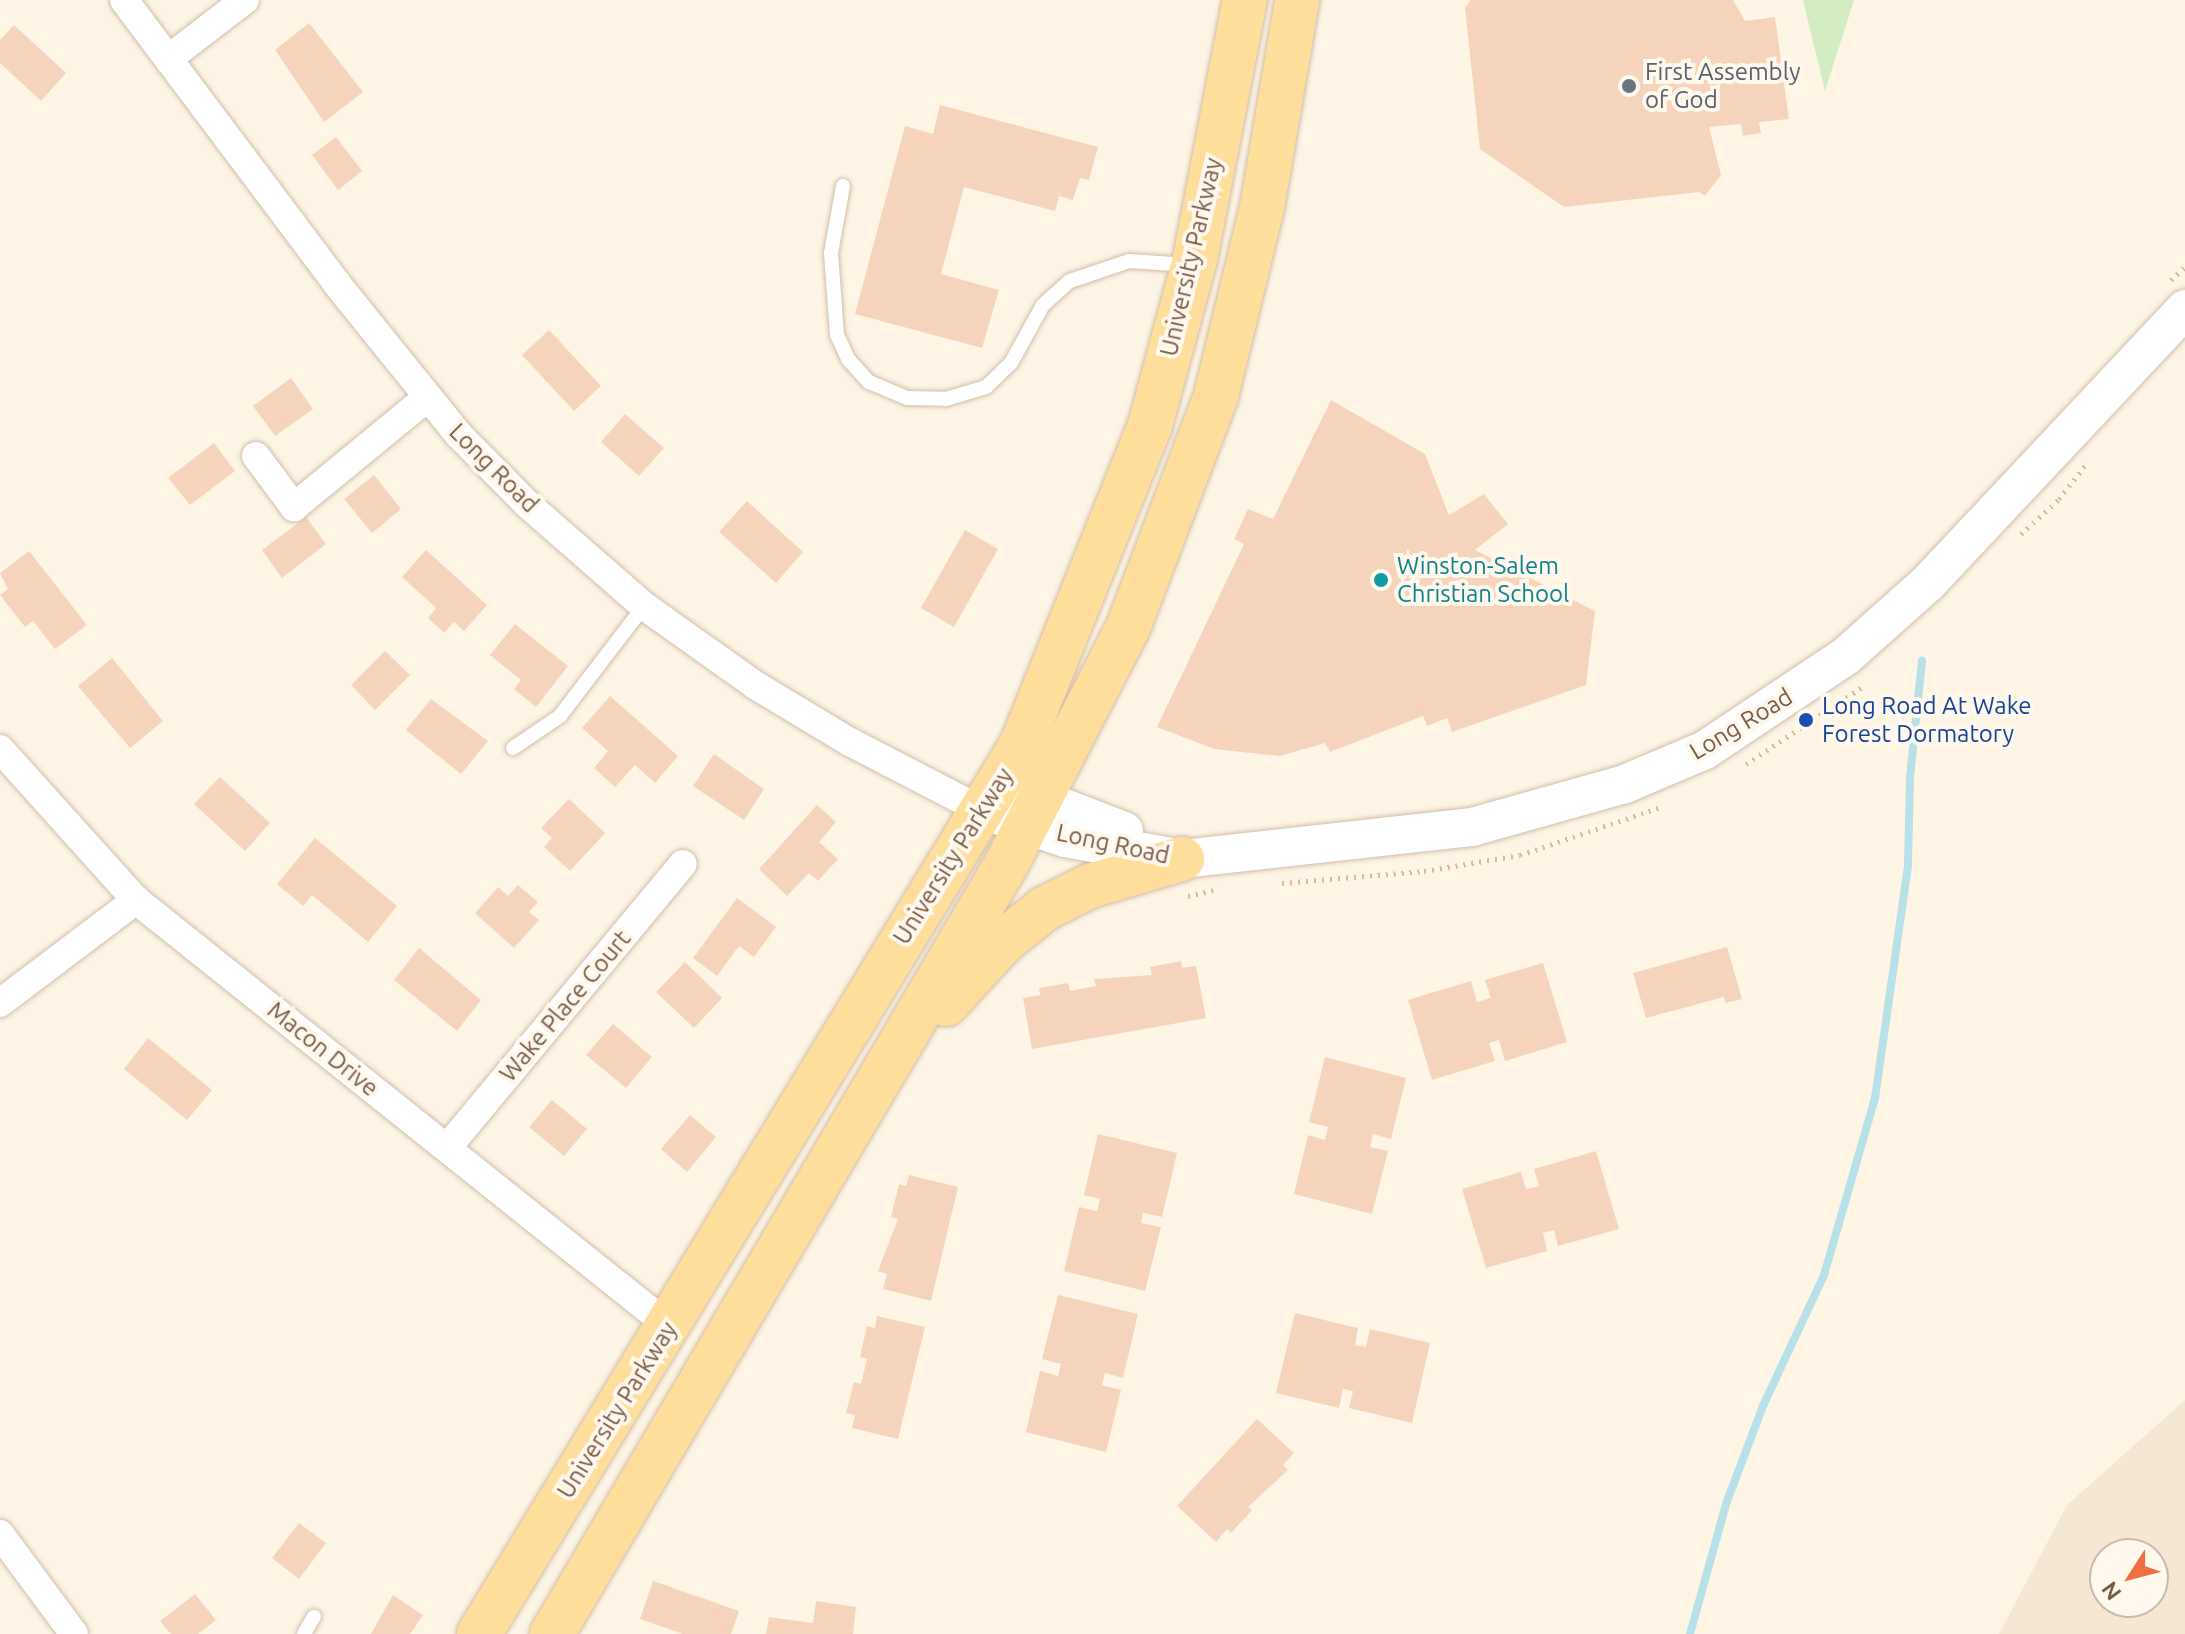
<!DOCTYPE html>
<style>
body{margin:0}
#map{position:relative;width:2185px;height:1634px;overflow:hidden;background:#fef5e5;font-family:Ubuntu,sans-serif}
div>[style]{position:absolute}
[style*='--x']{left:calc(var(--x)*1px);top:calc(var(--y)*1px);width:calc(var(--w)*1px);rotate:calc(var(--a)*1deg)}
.residential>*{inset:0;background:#f6e7d3}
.green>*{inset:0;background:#d2edc2}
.stream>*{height:8px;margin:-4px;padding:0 4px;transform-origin:4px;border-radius:4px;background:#b8e0e9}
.building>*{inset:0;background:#f5d4bb}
.path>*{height:5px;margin-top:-2.5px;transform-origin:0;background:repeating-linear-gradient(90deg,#dab79e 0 2px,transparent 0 8px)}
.roads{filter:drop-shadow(0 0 2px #d0bdaa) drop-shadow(0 0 2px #d0bdaa)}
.lane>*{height:14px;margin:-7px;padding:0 7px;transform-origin:7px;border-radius:7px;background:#fff}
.street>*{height:28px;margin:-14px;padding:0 14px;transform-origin:14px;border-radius:14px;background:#fff}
.secondary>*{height:38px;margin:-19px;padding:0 19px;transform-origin:19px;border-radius:19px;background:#fff}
.primary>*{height:44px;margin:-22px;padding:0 22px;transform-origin:22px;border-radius:22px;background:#ffdd9b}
.dots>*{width:22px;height:22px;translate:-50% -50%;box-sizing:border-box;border:4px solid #fff8ed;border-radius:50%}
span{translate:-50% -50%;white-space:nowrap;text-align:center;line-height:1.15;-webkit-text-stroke:8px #fff8ed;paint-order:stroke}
.worship-label{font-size:24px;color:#5b616d}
.left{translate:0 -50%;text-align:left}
.street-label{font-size:24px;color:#795b48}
.culture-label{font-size:24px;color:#0d838f}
.transit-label{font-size:24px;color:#164399}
.north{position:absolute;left:2089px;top:1538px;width:80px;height:80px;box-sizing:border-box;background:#fff8ed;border:2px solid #c9b9ab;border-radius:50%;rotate:234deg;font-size:22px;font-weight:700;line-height:32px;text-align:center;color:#795b48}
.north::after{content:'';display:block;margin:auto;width:28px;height:36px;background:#ef6f43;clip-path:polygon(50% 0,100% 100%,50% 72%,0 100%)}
</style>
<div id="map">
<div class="residential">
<div style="clip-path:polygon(evenodd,2185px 1400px,2185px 1634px,1999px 1634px,2067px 1505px,2185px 1400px,2105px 1554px,2153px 1554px,2153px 1602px,2105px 1602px,2105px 1554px)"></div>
</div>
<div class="green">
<div style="clip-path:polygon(1803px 0,1854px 0,1825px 91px)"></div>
</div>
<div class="stream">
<div style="--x:1690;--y:1634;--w:135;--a:-74.5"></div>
<div style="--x:1726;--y:1504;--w:105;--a:-69.3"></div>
<div style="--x:1763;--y:1406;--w:145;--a:-65"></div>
<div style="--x:1824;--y:1275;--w:184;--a:-73.9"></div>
<div style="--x:1875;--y:1098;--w:235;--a:-81.9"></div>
<div style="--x:1908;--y:865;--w:88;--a:-88.7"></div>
<div style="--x:1910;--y:777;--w:117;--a:-84.1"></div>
</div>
<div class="building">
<div style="clip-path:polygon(1471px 0,1733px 0,1745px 21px,1775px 17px,1789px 119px,1759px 122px,1761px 133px,1743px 136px,1741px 124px,1709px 127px,1721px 175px,1705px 196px,1699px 192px,1564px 207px,1480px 149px,1465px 7px)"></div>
<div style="clip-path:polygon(309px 23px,363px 92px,324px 122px,275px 50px)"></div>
<div style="clip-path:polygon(14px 25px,66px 73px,41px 101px,0 63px,0 40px)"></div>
<div style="clip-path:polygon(940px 105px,1098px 147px,1089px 180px,1080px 178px,1073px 200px,1059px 196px,1055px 211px,964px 187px,941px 274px,999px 290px,982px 348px,855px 314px,905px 126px,933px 134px)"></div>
<div style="clip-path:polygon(336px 137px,362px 171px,338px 190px,312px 155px)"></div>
<div style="clip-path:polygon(549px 330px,601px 386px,574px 411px,522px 355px)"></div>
<div style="clip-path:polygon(291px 378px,313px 409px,275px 436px,253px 406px)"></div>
<div style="clip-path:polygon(1331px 400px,1425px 454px,1449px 515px,1484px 494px,1508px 524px,1475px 550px,1595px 611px,1586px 685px,1452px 732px,1447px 718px,1427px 726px,1423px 716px,1330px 752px,1325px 743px,1280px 756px,1214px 749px,1157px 727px,1244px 544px,1234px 539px,1248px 509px,1273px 519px)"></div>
<div style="clip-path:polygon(625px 414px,664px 448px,639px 476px,601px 442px)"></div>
<div style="clip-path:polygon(214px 443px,235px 471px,190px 505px,168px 478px)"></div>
<div style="clip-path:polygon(374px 475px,401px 509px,372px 533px,344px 499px)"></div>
<div style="clip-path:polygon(747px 501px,803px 552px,776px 583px,719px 532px)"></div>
<div style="clip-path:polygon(306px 517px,326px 544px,282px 578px,262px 550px)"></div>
<div style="clip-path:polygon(965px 530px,998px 549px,954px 627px,921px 608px)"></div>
<div style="clip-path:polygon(426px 550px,487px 605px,464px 631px,454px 622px,444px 633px,428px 618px,436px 608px,402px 577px)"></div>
<div style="clip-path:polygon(29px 551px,87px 625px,55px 649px,33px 621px,25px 627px,0 595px,8px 589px,0 573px)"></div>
<div style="clip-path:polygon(515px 624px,568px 666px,536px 707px,514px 689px,521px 680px,490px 655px)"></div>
<div style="clip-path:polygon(385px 651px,410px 675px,375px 710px,351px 685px)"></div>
<div style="clip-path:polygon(112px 658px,163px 721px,130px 748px,78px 686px)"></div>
<div style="clip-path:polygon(610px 696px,678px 756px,655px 783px,635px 765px,615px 787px,594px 768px,608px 751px,582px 728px)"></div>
<div style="clip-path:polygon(431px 699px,488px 741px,461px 774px,406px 730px)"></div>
<div style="clip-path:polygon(714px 754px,764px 789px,744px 820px,693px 786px)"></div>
<div style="clip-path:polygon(220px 777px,270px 823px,245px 851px,194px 804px)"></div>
<div style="clip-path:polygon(569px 799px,605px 833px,570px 871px,544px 847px,552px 838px,541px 828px)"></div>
<div style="clip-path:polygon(817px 805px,836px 822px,819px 842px,838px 859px,818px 881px,809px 873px,787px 896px,759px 869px)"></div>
<div style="clip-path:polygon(315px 838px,397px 906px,368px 942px,312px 895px,303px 906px,277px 884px)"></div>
<div style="clip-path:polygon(518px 885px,538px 902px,529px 912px,539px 920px,514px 948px,475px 913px,498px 887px,508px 896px)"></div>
<div style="clip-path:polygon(737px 898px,776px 927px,754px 957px,739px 946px,717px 976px,693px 958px)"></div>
<div style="clip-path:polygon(1727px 947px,1742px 999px,1725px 1003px,1724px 997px,1646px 1018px,1633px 973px)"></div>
<div style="clip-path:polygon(419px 948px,481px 1000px,457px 1031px,394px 980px)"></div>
<div style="clip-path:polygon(1181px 961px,1182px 968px,1196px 966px,1206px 1018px,1032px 1049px,1023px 998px,1040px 995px,1039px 988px,1068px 983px,1070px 991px,1096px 986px,1094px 979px,1152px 975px,1150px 967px)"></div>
<div style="clip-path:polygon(685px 962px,722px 998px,694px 1028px,656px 992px)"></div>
<div style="clip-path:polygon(1543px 963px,1567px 1042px,1505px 1061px,1499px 1040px,1489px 1043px,1495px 1061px,1432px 1080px,1408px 1000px,1471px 981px,1477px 1002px,1491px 998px,1485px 980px)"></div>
<div style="clip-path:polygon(613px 1024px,652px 1057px,626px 1088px,586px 1055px)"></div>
<div style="clip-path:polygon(148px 1038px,212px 1090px,187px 1120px,124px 1069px)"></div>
<div style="clip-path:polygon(1325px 1057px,1406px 1078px,1391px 1139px,1373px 1134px,1370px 1147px,1388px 1151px,1372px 1214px,1294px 1194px,1308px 1135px,1325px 1140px,1328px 1127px,1309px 1122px)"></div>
<div style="clip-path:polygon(552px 1100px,587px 1129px,564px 1156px,529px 1127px)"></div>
<div style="clip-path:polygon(690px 1115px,716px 1137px,687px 1172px,661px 1149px)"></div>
<div style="clip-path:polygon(1098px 1134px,1177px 1153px,1162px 1217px,1143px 1213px,1141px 1223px,1161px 1227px,1145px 1291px,1064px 1271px,1079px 1207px,1097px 1211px,1100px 1199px,1084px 1195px)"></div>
<div style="clip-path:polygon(1596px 1151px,1619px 1229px,1558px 1246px,1554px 1230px,1543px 1233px,1547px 1251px,1486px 1268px,1462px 1189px,1521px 1172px,1526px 1189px,1539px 1186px,1534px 1169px)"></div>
<div style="clip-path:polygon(909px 1175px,958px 1187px,931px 1301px,883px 1289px,887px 1274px,878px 1271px,898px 1219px,891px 1217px,899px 1184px,906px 1186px)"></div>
<div style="clip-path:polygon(1058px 1295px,1138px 1314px,1123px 1378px,1105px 1373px,1102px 1385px,1121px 1390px,1106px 1452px,1026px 1432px,1040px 1371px,1058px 1376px,1061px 1364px,1042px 1359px)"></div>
<div style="clip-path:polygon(1295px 1313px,1358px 1328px,1355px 1345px,1366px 1347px,1370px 1329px,1430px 1343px,1412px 1423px,1349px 1408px,1353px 1391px,1343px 1389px,1339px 1408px,1276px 1393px)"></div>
<div style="clip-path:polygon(877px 1316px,925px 1327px,898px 1439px,852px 1428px,855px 1415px,846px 1413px,854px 1382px,861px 1384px,867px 1359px,860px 1357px,867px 1326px,875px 1328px)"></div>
<div style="clip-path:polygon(1257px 1419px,1294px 1453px,1283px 1465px,1288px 1470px,1248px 1507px,1252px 1510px,1231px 1533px,1227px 1529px,1216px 1542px,1177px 1506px)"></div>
<div style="clip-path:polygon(299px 1523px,326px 1543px,299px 1579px,272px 1558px)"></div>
<div style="clip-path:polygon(653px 1581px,739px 1611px,731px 1634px,683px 1634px,640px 1619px)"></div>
<div style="clip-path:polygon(195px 1594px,216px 1620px,198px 1634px,171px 1634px,160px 1621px)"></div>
<div style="clip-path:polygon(393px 1595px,423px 1615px,410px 1634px,371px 1634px)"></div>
<div style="clip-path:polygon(816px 1601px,856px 1607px,853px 1634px,766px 1634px,769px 1617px,813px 1623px)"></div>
</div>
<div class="path">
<div style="--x:2171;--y:280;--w:19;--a:-43"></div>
<div style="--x:2021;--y:534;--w:52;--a:-42.6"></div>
<div style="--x:2059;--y:499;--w:46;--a:-52.1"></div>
<div style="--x:1746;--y:764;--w:138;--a:-33.5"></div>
<div style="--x:1282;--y:883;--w:143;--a:-4.8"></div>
<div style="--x:1424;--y:871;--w:97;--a:-9.5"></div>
<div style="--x:1520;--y:855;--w:146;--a:-18.8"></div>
<div style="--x:1188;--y:896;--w:26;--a:-13"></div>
</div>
<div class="roads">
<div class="lane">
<div style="--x:843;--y:186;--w:68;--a:100.2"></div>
<div style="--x:831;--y:253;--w:82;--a:85.8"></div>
<div style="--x:837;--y:335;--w:26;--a:65"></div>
<div style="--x:848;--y:359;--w:31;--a:48"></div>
<div style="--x:869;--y:382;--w:41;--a:22.8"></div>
<div style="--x:907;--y:398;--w:39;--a:1"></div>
<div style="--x:946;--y:399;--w:42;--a:-16.7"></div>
<div style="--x:986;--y:387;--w:35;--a:-44"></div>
<div style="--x:1011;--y:363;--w:66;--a:-61.1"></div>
<div style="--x:1043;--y:305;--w:36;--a:-42"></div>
<div style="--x:1070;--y:281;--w:62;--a:-18.7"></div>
<div style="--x:1129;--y:261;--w:60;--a:3.8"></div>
<div style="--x:513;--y:748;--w:57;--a:-34.2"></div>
<div style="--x:560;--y:716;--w:138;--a:-52.6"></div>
<div style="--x:304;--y:1634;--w:20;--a:-60"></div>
</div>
<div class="street">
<div style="--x:124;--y:0;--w:355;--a:53.1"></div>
<div style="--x:337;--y:284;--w:194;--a:51.1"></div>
<div style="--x:459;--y:435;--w:97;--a:45.4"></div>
<div style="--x:527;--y:504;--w:155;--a:41.1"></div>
<div style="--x:644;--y:606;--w:136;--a:35.4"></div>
<div style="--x:755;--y:685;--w:111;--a:31"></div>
<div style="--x:850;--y:742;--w:145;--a:27.4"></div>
<div style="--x:168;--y:59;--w:97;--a:-37.5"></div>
<div style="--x:256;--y:456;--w:64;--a:53.3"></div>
<div style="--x:294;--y:507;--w:173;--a:-39.4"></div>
<div style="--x:0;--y:749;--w:203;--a:48"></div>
<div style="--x:136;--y:900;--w:682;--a:38.63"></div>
<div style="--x:0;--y:1003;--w:171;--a:-37.1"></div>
<div style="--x:447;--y:1148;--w:369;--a:-50.3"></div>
<div style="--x:0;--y:1534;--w:124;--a:53.5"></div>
</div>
<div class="secondary">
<div style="--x:1012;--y:804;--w:29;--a:-10"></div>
<div style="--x:1041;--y:799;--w:89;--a:21.1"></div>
<div style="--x:979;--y:809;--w:91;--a:18.6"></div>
<div style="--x:1065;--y:838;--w:119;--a:10.2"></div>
<div style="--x:1182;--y:859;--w:292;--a:-6.3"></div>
<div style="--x:1472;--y:827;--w:159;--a:-15.7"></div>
<div style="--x:1625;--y:784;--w:87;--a:-23"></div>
<div style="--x:1705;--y:750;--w:169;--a:-33.7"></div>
<div style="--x:1846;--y:656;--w:110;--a:-41.7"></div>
<div style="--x:1928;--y:583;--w:376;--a:-46.8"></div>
</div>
<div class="primary">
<div style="--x:946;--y:1004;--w:84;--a:-47.4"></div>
<div style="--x:1003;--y:942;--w:53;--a:-38.8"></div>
<div style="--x:1044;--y:909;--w:51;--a:-26.6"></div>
<div style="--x:1090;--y:886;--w:96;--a:-16.4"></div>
<div style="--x:479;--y:1634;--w:1043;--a:-58.61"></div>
<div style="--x:1022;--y:744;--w:343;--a:-68.1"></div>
<div style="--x:1150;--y:426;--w:173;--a:-74.9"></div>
<div style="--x:1195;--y:259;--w:264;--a:-79.1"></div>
<div style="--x:552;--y:1634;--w:895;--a:-59.45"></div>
<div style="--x:1007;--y:863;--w:264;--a:-62.8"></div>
<div style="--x:1128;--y:628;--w:248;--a:-69.2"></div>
<div style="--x:1216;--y:396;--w:194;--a:-76.3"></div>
<div style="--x:1262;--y:208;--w:211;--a:-80.4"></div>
</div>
</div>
<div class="dots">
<div style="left:1629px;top:86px;background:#6b7280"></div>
<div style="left:1381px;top:580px;background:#0f9aa8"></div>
<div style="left:1806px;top:720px;background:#1a4fb4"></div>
</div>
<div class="worship-label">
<span class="left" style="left:1645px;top:86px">First Assembly<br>of God</span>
</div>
<div class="street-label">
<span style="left:1191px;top:257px;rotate:-77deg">University Parkway</span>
<span style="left:494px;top:468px;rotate:45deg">Long Road</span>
<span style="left:1741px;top:724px;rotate:-31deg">Long Road</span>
<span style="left:1113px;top:844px;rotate:12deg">Long Road</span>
<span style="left:953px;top:856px;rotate:-58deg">University Parkway</span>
<span style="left:565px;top:1006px;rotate:-50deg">Wake Place Court</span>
<span style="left:323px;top:1049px;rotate:39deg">Macon Drive</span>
<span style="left:617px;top:1410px;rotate:-58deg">University Parkway</span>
</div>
<div class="culture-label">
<span class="left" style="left:1397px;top:580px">Winston-Salem<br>Christian School</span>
</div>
<div class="transit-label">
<span class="left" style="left:1822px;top:720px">Long Road At Wake<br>Forest Dormatory</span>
</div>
<div class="north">N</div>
</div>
